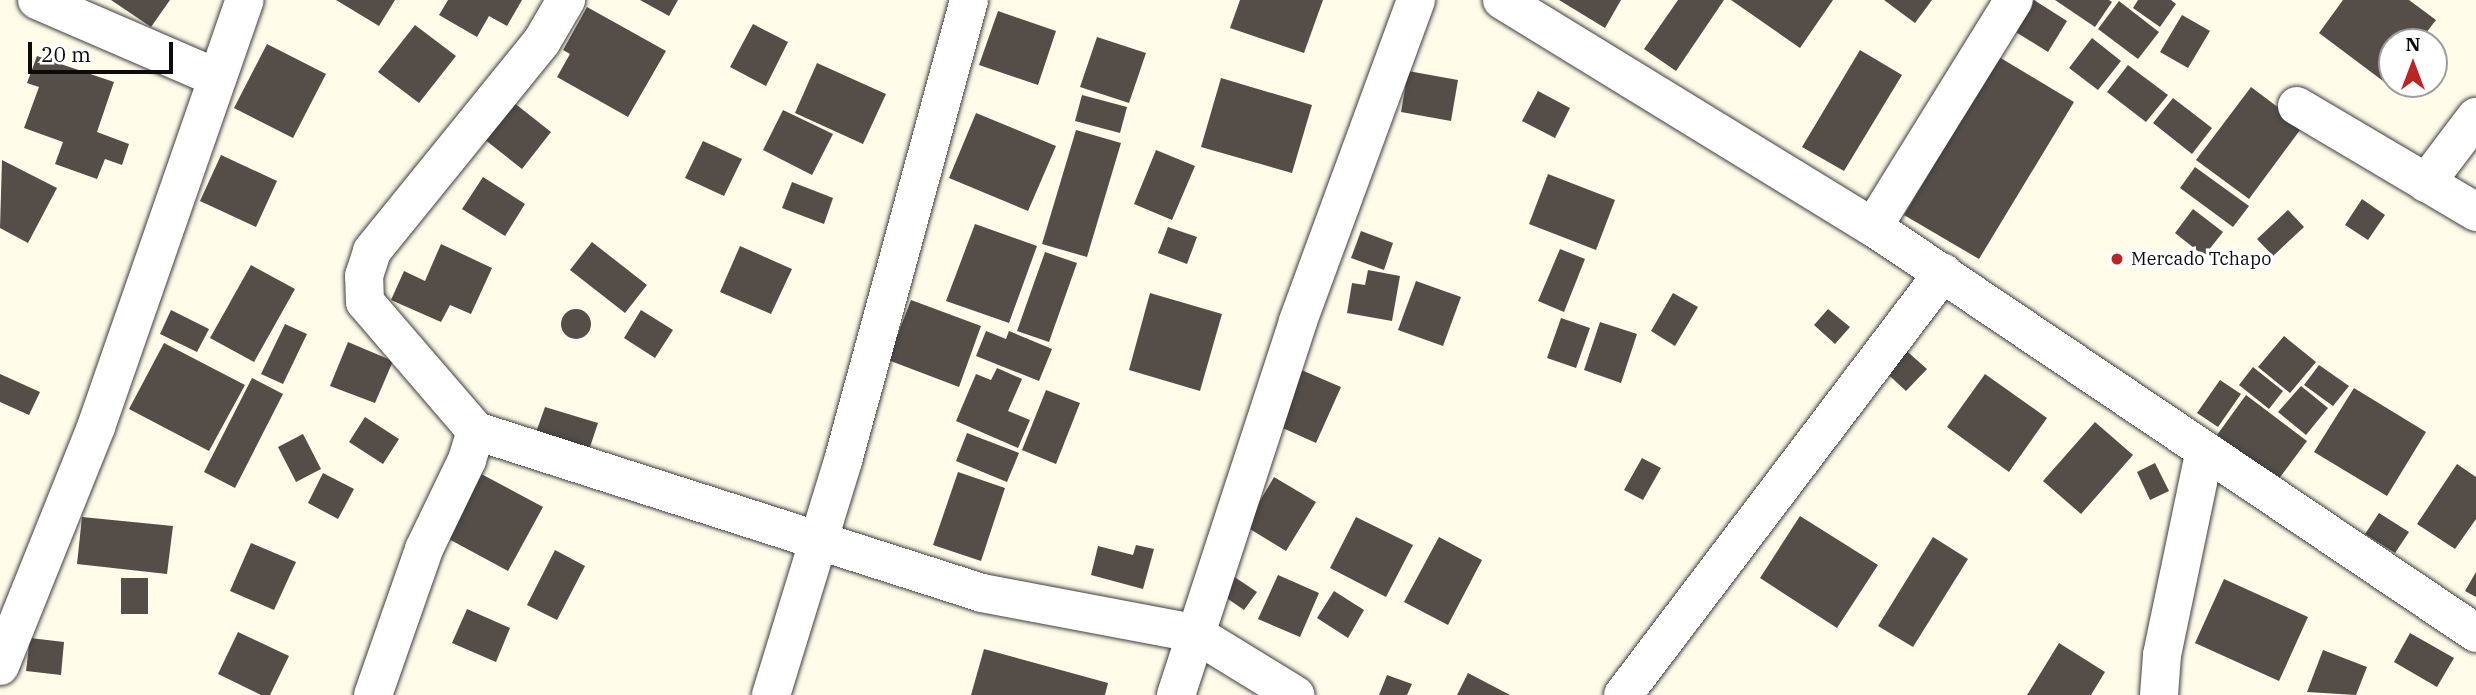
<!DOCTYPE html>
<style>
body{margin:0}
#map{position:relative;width:2476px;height:695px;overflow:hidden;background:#fffcea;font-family:"IBM Plex Serif",serif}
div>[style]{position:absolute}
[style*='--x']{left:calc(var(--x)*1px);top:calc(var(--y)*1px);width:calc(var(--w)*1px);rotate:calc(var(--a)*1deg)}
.building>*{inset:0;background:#544d48}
.round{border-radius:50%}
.roads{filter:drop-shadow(0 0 2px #3e3e3e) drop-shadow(0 0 2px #3e3e3e)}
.minor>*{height:38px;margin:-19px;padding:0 19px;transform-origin:19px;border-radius:19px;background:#fff}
.dots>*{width:19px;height:19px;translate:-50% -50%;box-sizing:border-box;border:4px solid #fff;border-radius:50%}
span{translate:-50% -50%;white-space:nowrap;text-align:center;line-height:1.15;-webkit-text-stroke:7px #fff;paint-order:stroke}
.poi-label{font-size:18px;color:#0b0b0b}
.left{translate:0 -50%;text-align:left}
.north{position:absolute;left:2378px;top:28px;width:70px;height:70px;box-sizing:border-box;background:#fff;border:2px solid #9d9d9d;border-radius:50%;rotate:0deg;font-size:19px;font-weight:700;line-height:28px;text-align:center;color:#0b0b0b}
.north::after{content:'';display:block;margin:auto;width:24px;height:32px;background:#bb2624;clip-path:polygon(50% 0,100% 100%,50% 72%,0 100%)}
.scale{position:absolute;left:28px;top:42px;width:145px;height:32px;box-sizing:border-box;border:4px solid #0b0b0b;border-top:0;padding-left:9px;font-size:21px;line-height:24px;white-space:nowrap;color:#0b0b0b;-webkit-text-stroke:5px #fff;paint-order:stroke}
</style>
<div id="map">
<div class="building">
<div style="clip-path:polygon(111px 0,170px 0,151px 27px)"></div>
<div style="clip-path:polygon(336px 0,395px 0,379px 26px)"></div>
<div style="clip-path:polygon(448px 0,522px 0,507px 26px,489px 16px,477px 37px,439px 15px)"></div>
<div style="clip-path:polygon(640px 0,678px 0,669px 16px)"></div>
<div style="clip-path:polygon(1240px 0,1323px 0,1304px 53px,1230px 28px)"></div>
<div style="clip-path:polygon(1559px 0,1621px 0,1605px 28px)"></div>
<div style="clip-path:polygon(1678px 0,1724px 0,1676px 71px,1644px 49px)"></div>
<div style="clip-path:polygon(1731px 0,1833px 0,1800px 48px)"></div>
<div style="clip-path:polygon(1884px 0,1932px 0,1915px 23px)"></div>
<div style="clip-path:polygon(2034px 0,2067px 21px,2048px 52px,2014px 31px)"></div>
<div style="clip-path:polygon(2055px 0,2109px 0,2112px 2px,2095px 27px)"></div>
<div style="clip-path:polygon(2138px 0,2171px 0,2176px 4px,2160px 27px,2133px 8px)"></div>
<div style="clip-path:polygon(2343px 0,2409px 0,2436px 20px,2419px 42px,2392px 42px,2392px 77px,2387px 84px,2319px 33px)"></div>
<div style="clip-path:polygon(2119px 1px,2159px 32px,2138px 59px,2098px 29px)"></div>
<div style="clip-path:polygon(587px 7px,666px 51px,628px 117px,557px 77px,570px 54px,563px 50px)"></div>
<div style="clip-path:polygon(998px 11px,1056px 31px,1038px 85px,979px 65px)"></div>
<div style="clip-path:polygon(2182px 15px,2210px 31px,2188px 68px,2160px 52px)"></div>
<div style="clip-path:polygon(753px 24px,788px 42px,766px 86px,730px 67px)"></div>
<div style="clip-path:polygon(415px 25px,456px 56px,419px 103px,378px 72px)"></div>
<div style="clip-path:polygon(1097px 37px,1146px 53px,1129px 103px,1080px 87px)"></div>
<div style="clip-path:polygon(2092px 38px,2121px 61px,2098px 90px,2069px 68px)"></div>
<div style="clip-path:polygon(267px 44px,326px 74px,293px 138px,234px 108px)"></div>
<div style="clip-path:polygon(1860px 50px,1902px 75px,1844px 171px,1802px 147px)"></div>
<div style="clip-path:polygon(37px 56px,114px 82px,97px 132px,129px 144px,122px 165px,105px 159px,97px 179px,55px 164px,63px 142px,24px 128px,39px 87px,27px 83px)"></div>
<div style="clip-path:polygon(1999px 57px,2074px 102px,1979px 259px,1904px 215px)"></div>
<div style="clip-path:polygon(817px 63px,886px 94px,863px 144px,795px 113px)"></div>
<div style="clip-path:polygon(2128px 65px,2168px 95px,2146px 122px,2107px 92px)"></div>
<div style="clip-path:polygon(1408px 71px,1458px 80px,1451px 121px,1401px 112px)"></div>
<div style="clip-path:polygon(1221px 78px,1312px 105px,1292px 173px,1201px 147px)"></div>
<div style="clip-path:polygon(2251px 87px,2303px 126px,2249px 199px,2196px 160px)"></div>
<div style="clip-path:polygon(1538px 91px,1570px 108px,1555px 138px,1522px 121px)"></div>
<div style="clip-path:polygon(1082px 95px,1127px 107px,1120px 133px,1075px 121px)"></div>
<div style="clip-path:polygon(508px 98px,551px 132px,522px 169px,479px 135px)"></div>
<div style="clip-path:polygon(2173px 98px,2212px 128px,2192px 154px,2153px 123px)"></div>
<div style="clip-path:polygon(783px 110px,833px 134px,812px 175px,763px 150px)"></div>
<div style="clip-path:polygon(976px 113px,1056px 146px,1028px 211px,949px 178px)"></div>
<div style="clip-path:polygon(1076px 130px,1121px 143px,1087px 257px,1042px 244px)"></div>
<div style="clip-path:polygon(703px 141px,742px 159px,724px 196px,685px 178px)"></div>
<div style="clip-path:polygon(1156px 150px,1195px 166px,1172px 220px,1134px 204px)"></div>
<div style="clip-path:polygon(221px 155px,277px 181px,256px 227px,200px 201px)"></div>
<div style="clip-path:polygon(2px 160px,57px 188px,28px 243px,0 228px)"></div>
<div style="clip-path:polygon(2195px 167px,2249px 206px,2233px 227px,2180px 188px)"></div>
<div style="clip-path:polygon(1548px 174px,1615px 200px,1596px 250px,1529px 224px)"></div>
<div style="clip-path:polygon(483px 177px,525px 204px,505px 236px,462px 209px)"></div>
<div style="clip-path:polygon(792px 182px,833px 198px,824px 224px,782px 208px)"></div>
<div style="clip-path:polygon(2362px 199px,2385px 215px,2368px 240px,2345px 225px)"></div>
<div style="clip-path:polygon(2193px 209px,2223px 232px,2204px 256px,2175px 233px)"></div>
<div style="clip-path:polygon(2288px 210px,2304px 227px,2273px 256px,2257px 239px)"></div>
<div style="clip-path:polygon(975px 224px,1037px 246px,1009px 323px,946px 301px)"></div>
<div style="clip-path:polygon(1168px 227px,1197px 237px,1187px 264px,1158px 253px)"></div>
<div style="clip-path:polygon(1361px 231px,1393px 243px,1384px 270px,1351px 258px)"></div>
<div style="clip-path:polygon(592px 242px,647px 285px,625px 313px,570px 270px)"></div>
<div style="clip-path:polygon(441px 244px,492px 268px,471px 314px,450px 305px,441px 322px,391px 300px,404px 271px,425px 281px)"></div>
<div style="clip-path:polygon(740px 246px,792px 269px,771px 314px,720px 292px)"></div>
<div style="clip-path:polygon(1560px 249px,1585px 259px,1564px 312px,1538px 301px)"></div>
<div style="clip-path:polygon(1045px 252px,1077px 263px,1049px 342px,1017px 331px)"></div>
<div style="clip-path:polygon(251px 265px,295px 289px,254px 362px,210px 338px)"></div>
<div style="clip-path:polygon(1368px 270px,1400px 276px,1392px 321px,1347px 313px,1352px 283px,1365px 285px)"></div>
<div style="clip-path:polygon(1416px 281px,1461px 297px,1443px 346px,1398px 330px)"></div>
<div style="clip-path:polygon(1150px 293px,1222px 314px,1200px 391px,1129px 370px)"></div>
<div style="clip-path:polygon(1673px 293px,1698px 307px,1675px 346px,1651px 331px)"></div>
<div style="clip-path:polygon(911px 300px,981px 326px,959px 387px,888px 360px)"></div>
<div style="clip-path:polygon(1828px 309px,1850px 327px,1835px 344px,1814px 325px)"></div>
<div class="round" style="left:561px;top:309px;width:30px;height:30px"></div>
<div style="clip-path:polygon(171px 310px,209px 329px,197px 352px,160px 334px)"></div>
<div style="clip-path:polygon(641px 310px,673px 330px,655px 358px,624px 338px)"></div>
<div style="clip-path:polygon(1561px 318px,1590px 328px,1576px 368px,1547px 358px)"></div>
<div style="clip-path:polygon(1600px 322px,1637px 334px,1621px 383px,1584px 370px)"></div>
<div style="clip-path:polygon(285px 324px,307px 334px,283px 384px,261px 374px)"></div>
<div style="clip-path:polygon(986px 331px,1006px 339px,1009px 331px,1052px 349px,1039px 381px,976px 356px)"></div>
<div style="clip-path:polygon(2284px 336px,2316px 362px,2290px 393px,2258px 367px)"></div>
<div style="clip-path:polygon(348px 342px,393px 361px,375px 403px,330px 386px)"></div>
<div style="clip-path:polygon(164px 343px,245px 385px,209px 451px,129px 409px)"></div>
<div style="clip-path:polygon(1901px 346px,1927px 369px,1906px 391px,1880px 367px)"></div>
<div style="clip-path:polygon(2319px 365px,2349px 386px,2333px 406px,2304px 385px)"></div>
<div style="clip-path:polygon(1292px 366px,1341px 387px,1316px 443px,1267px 421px)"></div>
<div style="clip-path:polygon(2253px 367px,2283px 391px,2269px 409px,2239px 385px)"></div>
<div style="clip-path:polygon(997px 368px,1022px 379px,1008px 411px,1030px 420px,1018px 448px,956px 421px,976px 374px,991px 380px)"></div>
<div style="clip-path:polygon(0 374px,40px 392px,29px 415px,0 402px)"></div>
<div style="clip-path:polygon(1985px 374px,2047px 418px,2009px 472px,1947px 427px)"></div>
<div style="clip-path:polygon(252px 378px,283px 394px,235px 488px,204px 472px)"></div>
<div style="clip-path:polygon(2220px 380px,2241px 394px,2218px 427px,2197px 413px)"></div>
<div style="clip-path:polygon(2301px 386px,2328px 408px,2306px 435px,2278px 412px)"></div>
<div style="clip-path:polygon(2354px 388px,2426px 432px,2387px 496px,2314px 452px)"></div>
<div style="clip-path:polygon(1046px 390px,1080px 403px,1056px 464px,1022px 450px)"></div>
<div style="clip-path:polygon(2246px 395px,2307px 441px,2278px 480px,2217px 435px)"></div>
<div style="clip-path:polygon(545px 407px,598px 423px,587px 456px,534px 438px)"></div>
<div style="clip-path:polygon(365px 417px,399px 439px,383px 464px,349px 442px)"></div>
<div style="clip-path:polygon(2095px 422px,2133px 455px,2081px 514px,2043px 481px)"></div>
<div style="clip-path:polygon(967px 433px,1019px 453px,1007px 482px,956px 461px)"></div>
<div style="clip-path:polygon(303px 434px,321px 469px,296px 482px,278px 447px)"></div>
<div style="clip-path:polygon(1642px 458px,1661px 468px,1643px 500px,1624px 490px)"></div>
<div style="clip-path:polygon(2155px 463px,2169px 491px,2150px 500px,2137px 472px)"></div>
<div style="clip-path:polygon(2457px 464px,2476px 477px,2476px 519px,2455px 549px,2417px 524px)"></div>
<div style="clip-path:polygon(470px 468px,543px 507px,508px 571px,434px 531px)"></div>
<div style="clip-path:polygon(958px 472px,1005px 488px,981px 561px,933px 545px)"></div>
<div style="clip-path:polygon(323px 473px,354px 489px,338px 519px,308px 503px)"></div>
<div style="clip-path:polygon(1274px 477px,1316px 502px,1286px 551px,1245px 526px)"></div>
<div style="clip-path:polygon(2379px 513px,2409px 532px,2395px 553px,2365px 534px)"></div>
<div style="clip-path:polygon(1800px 516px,1878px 565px,1837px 628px,1760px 578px)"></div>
<div style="clip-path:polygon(82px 517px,173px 526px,167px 574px,77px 564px)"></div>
<div style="clip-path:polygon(1356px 517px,1413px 545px,1386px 597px,1330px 568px)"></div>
<div style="clip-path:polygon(1439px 537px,1482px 560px,1448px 625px,1404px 602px)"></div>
<div style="clip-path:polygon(1933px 537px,1968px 559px,1913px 647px,1878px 626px)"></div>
<div style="clip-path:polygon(251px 543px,296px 562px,274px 610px,230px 591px)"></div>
<div style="clip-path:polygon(1136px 545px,1154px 549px,1143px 589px,1091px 575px,1098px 546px,1133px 555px)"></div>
<div style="clip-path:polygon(555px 550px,585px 566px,557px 620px,527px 605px)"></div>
<div style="clip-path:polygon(1227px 572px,1257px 592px,1244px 610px,1215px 590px)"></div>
<div style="clip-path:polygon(2476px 572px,2476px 597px,2465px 591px)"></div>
<div style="clip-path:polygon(1278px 575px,1319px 593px,1300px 637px,1258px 619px)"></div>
<div style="clip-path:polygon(121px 578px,148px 578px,148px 614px,121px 614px)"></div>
<div style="clip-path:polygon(2224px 579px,2308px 617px,2279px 681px,2195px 643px)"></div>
<div style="clip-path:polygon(1334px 591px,1364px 610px,1348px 638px,1317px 618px)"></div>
<div style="clip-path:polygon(467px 609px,510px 628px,496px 662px,452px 643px)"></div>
<div style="clip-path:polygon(238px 632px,289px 656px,270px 695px,261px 695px,218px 674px)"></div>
<div style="clip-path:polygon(2410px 633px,2454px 658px,2437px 687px,2394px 662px)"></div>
<div style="clip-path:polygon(30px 638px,64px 642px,61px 675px,26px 671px)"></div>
<div style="clip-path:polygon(2059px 643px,2105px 672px,2091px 695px,2027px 695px)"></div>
<div style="clip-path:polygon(984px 649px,1108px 683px,1105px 695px,971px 695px)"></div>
<div style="clip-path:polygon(2323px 650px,2367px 667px,2356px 695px,2307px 692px)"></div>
<div style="clip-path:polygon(1468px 673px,1510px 695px,1457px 695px)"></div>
<div style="clip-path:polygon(1387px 675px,1412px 684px,1407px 695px,1379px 695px)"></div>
</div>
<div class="roads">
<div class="minor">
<div style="--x:37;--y:0;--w:196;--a:23.4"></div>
<div style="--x:1502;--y:0;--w:435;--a:31.5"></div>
<div style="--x:1873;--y:227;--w:727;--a:33.95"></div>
<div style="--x:2297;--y:106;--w:208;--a:30.6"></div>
<div style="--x:2426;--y:183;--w:83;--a:-52.9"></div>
<div style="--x:1873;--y:227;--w:267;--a:-58.2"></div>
<div style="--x:476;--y:431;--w:531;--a:17.75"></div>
<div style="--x:982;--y:593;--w:216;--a:10.7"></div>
<div style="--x:1194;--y:633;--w:119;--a:31.5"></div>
<div style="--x:0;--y:666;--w:258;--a:-68.1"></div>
<div style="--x:96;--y:427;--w:452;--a:-70.8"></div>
<div style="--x:373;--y:695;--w:155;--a:-70.7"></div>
<div style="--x:424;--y:549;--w:99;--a:-64.2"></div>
<div style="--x:467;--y:460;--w:30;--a:-73"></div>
<div style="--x:476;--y:431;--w:170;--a:-130.7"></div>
<div style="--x:365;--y:302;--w:26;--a:-92"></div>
<div style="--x:364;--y:276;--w:26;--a:-72"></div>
<div style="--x:372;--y:251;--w:270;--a:-51"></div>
<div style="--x:542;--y:41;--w:48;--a:-59.7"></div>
<div style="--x:771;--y:695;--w:245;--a:-72.9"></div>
<div style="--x:843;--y:461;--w:478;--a:-74.7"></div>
<div style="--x:1176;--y:695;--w:393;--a:-71.9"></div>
<div style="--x:1298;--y:321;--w:342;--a:-69.8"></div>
<div style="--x:1623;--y:695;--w:530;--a:-52.83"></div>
<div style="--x:2159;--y:695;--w:40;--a:-85.7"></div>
<div style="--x:2162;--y:655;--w:209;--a:-78.2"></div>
</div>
</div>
<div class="dots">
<div style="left:2117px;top:259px;background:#bb2624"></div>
</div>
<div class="poi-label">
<span class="left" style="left:2131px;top:259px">Mercado Tchapo</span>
</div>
<div class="north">N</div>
<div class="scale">20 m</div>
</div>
